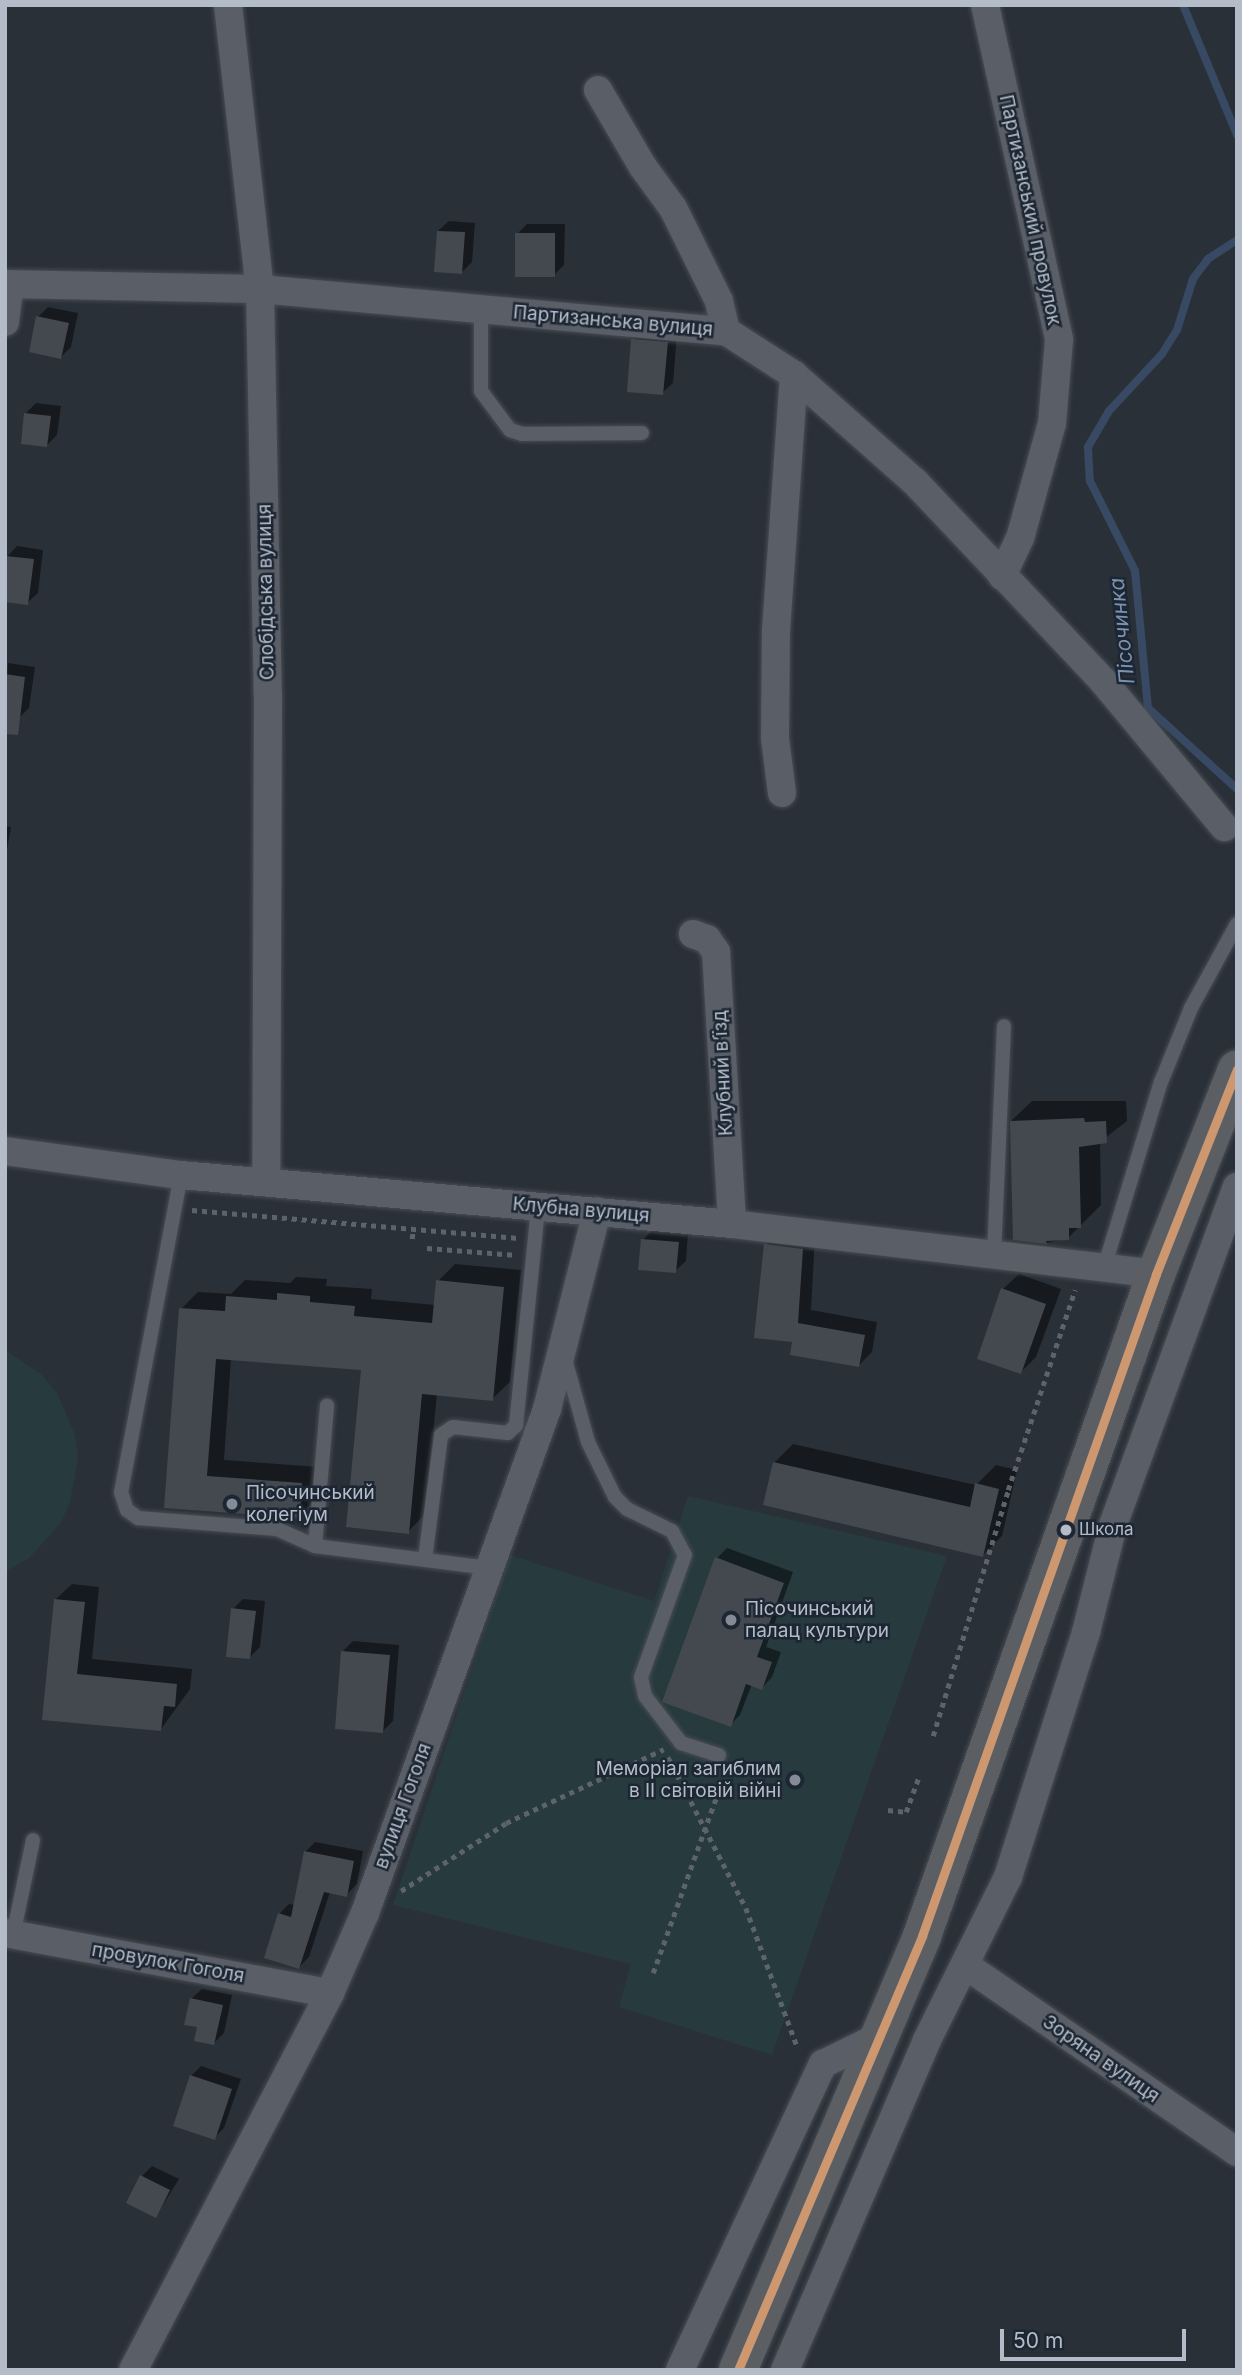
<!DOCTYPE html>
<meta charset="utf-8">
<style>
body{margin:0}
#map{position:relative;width:1242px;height:2375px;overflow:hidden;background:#2a3038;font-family:Inter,sans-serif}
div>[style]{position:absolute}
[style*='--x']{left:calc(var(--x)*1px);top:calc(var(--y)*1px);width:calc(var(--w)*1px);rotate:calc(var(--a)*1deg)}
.green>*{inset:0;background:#273a3e}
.shadow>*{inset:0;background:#0007}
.stream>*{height:8px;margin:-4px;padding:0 4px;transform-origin:4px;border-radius:4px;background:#384963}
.building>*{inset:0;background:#444950}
.path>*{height:4.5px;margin-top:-2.25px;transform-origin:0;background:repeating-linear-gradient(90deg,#5d636a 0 5px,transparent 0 10px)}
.roads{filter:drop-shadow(0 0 2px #484c53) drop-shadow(0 0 2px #484c53)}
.service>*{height:14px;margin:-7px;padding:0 7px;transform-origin:7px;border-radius:7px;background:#5a5e66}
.minor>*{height:28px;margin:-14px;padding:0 14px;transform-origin:14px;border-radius:14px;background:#5a5e66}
.trunk>*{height:38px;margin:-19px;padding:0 19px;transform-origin:19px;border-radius:19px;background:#5b5f64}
.bus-1>*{height:9px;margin:-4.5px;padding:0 4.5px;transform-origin:4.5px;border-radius:4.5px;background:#cd976f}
.dots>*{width:19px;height:19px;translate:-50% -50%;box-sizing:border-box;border:4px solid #1d2633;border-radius:50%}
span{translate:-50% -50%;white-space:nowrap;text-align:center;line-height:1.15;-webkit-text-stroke:5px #1d2633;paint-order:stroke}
.bus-label{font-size:17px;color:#b4bcc9}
.left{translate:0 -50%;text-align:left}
.street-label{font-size:19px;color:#b4bcc9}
.poi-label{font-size:19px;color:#b4bcc9}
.right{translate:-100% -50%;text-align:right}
.water-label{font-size:21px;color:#7c92b1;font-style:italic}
.frame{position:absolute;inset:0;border:7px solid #b4bcc9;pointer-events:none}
.scale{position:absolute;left:1000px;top:2329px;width:186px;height:32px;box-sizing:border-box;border:4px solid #b4bcc9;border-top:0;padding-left:9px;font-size:21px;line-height:24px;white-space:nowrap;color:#b4bcc9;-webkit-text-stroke:5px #1d2633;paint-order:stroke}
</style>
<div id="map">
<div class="green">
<div style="clip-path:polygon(5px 1350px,42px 1375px,57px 1393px,75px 1435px,78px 1458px,70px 1503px,60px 1524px,29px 1558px,5px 1572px)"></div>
<div style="clip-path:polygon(688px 1496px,947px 1556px,772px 2055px,619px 2007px,631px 1964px,393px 1905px,510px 1555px,654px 1601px)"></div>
</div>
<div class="shadow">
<div style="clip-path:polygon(449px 221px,475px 223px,472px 262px,462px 272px,438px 231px)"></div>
<div style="clip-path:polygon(527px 224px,565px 224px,564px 265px,554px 275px,517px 234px)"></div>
<div style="clip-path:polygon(48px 307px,78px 313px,71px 347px,61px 357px,38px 317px)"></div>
<div style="clip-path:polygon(643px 330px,677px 333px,673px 383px,662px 393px,633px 340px)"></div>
<div style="clip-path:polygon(36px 403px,61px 406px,57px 435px,47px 445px,26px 413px)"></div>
<div style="clip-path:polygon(17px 546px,43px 550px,38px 593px,27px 603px,7px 557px)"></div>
<div style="clip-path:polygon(8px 663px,35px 667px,29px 708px,19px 718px,5px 716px)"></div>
<div style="clip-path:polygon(5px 826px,11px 827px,5px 861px)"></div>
<div style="clip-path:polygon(1032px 1101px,1126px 1101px,1127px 1121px,1100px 1142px,1101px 1205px,1068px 1238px,1046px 1243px,1011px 1121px)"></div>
<div style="clip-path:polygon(653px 1229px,688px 1233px,686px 1261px,675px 1271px,643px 1240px)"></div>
<div style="clip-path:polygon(779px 1232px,815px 1236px,811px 1310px,877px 1322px,872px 1352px,859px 1365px,794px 1340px,766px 1245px)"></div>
<div style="clip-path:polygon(455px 1264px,521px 1270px,510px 1382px,492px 1399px,437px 1394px,425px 1514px,408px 1532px,363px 1369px,231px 1359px,224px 1460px,319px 1467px,316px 1499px,299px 1516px,166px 1506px,181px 1309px,198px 1292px,231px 1294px,245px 1280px,290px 1283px,296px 1277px,327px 1279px,326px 1286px,372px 1289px,371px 1299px,435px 1305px,438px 1281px)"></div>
<div style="clip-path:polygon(1019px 1274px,1061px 1289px,1036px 1357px,1021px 1372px,1003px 1289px)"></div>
<div style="clip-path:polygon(793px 1444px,976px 1485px,996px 1465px,1017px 1470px,1002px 1536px,983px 1555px,774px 1463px)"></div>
<div style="clip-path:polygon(727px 1548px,793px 1572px,766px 1647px,781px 1652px,772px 1677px,762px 1688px,752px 1684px,740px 1715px,730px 1725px,717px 1558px)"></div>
<div style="clip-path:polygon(72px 1584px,99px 1587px,92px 1659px,192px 1669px,190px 1689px,161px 1729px,44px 1718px,56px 1599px)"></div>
<div style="clip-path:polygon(243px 1599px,265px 1601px,260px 1647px,250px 1657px,233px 1609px)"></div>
<div style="clip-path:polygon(353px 1641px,399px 1645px,393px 1721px,383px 1731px,343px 1651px)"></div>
<div style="clip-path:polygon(315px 1842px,363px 1851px,357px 1884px,346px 1895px,330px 1892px,309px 1957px,299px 1967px,279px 1914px,289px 1904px,295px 1905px,305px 1852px)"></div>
<div style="clip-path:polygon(202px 1989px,232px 1995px,224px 2033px,214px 2043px,199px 2026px,191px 1999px)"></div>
<div style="clip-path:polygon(201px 2066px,241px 2079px,224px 2128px,214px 2138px,191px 2076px)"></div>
<div style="clip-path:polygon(152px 2166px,179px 2179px,156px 2216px,142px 2176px)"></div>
</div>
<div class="stream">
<div style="--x:1183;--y:5;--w:141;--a:67.4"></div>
<div style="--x:1237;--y:240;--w:35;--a:147"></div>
<div style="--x:1208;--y:259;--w:25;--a:127"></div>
<div style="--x:1193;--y:279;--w:53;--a:107.4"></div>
<div style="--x:1177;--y:330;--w:28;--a:122"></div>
<div style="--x:1162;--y:354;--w:78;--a:132.9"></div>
<div style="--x:1109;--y:411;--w:42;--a:120.3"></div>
<div style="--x:1088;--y:447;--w:34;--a:87"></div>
<div style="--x:1090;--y:481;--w:101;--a:63.4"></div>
<div style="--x:1135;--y:571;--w:138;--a:84.6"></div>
<div style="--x:1148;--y:708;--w:120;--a:42.3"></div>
</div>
<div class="building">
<div style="clip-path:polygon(437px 231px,465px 232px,462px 274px,434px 272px)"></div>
<div style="clip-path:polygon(515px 233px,555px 233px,555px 277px,515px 277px)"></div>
<div style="clip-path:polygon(36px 316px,69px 323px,61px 359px,29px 352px)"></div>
<div style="clip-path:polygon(631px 339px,668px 342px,663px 395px,627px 392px)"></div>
<div style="clip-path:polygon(24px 413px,51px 416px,47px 447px,21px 444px)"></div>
<div style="clip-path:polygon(5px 556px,34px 559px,28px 605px,5px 602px)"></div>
<div style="clip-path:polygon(5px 674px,25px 677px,18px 735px,5px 734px)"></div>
<div style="clip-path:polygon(1084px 1118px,1085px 1122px,1106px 1121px,1107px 1143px,1079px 1147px,1081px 1228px,1069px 1228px,1069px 1240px,1046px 1241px,1047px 1244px,1013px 1240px,1010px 1121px)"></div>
<div style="clip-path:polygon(641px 1239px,679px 1242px,676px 1273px,638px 1270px)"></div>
<div style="clip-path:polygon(764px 1244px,803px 1249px,798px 1323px,865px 1335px,859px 1367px,790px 1355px,792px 1342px,754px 1338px)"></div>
<div style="clip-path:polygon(436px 1280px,504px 1287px,493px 1401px,422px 1394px,409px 1534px,346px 1527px,361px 1370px,216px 1359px,207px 1476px,302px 1483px,300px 1518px,164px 1508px,179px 1308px,225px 1311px,226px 1296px,277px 1300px,277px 1293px,310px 1296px,310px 1302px,355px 1306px,354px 1316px,432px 1323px)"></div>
<div style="clip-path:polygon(1001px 1288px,1046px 1304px,1021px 1374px,977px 1359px)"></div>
<div style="clip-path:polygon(773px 1462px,970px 1507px,975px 1483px,999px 1489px,983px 1557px,763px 1505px)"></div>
<div style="clip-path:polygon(715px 1557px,784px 1583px,757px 1657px,772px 1662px,762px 1690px,746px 1684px,731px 1727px,662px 1702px)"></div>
<div style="clip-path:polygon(54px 1599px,85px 1602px,77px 1674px,177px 1684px,175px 1707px,164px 1706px,161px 1731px,42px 1720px)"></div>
<div style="clip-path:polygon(231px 1608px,256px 1611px,250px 1659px,226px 1657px)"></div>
<div style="clip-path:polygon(341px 1651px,390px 1655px,383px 1733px,335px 1729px)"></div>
<div style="clip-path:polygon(304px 1851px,354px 1861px,347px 1897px,324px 1892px,299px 1969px,264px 1958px,278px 1913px,291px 1917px)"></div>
<div style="clip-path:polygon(190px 1998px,223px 2005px,214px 2045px,194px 2041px,197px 2027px,184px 2025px)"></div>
<div style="clip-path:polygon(190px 2075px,232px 2089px,215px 2140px,173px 2126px)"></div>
<div style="clip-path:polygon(140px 2175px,170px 2190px,156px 2218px,126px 2203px)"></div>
</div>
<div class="path">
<div style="--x:192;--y:1210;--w:327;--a:4.9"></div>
<div style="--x:412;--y:1239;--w:10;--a:-84"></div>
<div style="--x:427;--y:1248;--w:90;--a:4.4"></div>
<div style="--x:933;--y:1736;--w:257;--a:-73"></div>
<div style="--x:1008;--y:1490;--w:211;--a:-71.5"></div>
<div style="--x:668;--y:1757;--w:170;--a:62.7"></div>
<div style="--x:746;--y:1908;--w:147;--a:69.7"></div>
<div style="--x:888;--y:1810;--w:18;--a:6"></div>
<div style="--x:906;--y:1812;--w:37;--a:-70"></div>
<div style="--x:401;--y:1891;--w:125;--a:-32.9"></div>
<div style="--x:506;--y:1823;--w:174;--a:-25.1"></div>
<div style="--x:653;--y:1973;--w:201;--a:-70.2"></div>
</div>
<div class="roads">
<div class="service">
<div style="--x:481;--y:309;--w:82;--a:90"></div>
<div style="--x:481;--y:391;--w:49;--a:53.4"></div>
<div style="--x:510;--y:430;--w:13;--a:18"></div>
<div style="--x:522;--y:434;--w:120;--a:-0.5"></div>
<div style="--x:181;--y:1175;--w:323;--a:100.7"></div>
<div style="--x:121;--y:1492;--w:19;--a:72"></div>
<div style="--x:127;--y:1510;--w:14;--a:36"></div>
<div style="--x:138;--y:1518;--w:139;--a:4.5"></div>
<div style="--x:277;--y:1529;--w:42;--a:24.1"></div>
<div style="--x:315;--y:1546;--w:175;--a:7.2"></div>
<div style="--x:994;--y:1255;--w:229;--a:-87.5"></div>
<div style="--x:1104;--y:1268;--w:195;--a:-73"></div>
<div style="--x:1161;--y:1082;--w:80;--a:-67.9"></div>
<div style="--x:1191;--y:1008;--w:96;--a:-61.3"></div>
<div style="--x:565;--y:1359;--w:86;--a:74.5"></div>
<div style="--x:588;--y:1442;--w:61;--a:63.9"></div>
<div style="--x:615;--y:1497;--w:17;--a:45"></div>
<div style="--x:627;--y:1509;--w:50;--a:26.1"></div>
<div style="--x:672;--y:1531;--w:27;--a:62"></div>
<div style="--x:685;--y:1555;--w:130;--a:109.8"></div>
<div style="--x:641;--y:1677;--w:19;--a:78"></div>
<div style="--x:645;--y:1696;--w:59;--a:52.5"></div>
<div style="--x:681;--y:1743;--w:40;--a:18"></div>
<div style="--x:315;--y:1546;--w:141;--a:-85.1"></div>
<div style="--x:425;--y:1559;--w:125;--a:-82.6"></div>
<div style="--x:441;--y:1435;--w:14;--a:-34"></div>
<div style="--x:453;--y:1427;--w:55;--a:6.2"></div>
<div style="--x:508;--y:1433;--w:11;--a:-45"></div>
<div style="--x:516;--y:1425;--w:219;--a:-84.2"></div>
<div style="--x:13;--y:1935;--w:97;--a:-78.1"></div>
</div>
<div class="minor">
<div style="--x:228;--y:5;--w:286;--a:83.6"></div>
<div style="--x:260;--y:289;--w:406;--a:88.9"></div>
<div style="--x:268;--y:695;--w:485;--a:90.2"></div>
<div style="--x:985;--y:5;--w:343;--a:77.5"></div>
<div style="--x:1059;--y:340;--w:83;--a:94.8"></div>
<div style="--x:1052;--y:423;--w:119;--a:105.5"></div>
<div style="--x:1020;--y:538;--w:42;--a:115.3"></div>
<div style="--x:598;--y:90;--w:89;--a:59.7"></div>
<div style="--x:643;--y:167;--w:51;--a:53.8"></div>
<div style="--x:673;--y:208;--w:104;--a:63.7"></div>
<div style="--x:719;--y:301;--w:31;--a:77"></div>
<div style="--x:5;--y:284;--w:255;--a:1.1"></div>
<div style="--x:260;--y:289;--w:468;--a:5.2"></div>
<div style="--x:726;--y:331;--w:81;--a:32.9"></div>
<div style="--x:794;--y:375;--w:163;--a:41.5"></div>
<div style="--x:916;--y:483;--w:272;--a:46.6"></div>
<div style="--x:1103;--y:681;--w:190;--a:50.3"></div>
<div style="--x:5;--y:322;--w:38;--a:-83"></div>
<div style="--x:782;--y:793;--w:55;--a:-97.3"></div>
<div style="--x:775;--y:738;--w:107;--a:-89.5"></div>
<div style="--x:776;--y:631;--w:257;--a:-86"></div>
<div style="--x:693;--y:934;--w:15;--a:20"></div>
<div style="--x:707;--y:939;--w:16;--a:55"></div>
<div style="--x:716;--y:952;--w:272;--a:86.6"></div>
<div style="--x:5;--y:1151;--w:178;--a:7.8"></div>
<div style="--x:181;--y:1175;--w:553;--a:5.08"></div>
<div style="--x:732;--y:1224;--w:427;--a:6.7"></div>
<div style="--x:5;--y:1933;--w:330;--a:10.5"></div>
<div style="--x:965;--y:1965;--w:330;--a:34.5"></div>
<div style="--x:133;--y:2370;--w:425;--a:-62.4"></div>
<div style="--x:330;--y:1993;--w:87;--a:-66.4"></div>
<div style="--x:365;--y:1913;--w:536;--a:-70.14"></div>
<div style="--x:547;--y:1409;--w:204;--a:-75.8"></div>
<div style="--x:680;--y:2370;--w:338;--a:-65"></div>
<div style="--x:823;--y:2064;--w:64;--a:-26.2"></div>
<div style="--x:785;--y:2370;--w:359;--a:-66.7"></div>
<div style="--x:927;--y:2040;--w:182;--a:-63.6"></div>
<div style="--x:1008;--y:1877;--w:257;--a:-72.3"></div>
<div style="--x:1086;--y:1632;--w:110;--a:-75.8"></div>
<div style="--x:1113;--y:1525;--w:360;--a:-69.9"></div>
</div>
<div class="trunk">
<div style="--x:738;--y:2370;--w:471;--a:-67"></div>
<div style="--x:922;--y:1936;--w:702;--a:-70.53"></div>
<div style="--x:1156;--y:1274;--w:220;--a:-68.4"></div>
</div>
</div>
<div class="bus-1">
<div style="--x:738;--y:2370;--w:471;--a:-67"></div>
<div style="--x:922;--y:1936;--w:702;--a:-70.53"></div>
<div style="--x:1156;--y:1274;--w:220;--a:-68.4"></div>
</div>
<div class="dots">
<div style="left:232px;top:1504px;background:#848b96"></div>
<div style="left:1066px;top:1530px;background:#b4bcc9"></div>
<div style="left:731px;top:1620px;background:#848b96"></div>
<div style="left:795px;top:1780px;background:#848b96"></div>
</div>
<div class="bus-label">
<span class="left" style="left:1079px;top:1530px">Школа</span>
</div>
<div class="street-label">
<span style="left:1030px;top:210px;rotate:78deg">Партизанський провулок</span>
<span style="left:613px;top:321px;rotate:5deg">Партизанська вулиця</span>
<span style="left:266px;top:592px;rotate:-91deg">Слобідська вулиця</span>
<span style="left:723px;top:1073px;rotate:-93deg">Клубний в’їзд</span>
<span style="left:581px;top:1210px;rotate:5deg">Клубна вулиця</span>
<span style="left:403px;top:1806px;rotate:-70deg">вулиця Гоголя</span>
<span style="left:168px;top:1963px;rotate:10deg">провулок Гоголя</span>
<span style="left:1101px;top:2059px;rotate:35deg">Зоряна вулиця</span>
</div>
<div class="poi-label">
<span class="left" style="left:246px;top:1504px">Пісочинський<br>колегіум</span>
<span class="left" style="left:745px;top:1620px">Пісочинський<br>палац культури</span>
<span class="right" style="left:781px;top:1780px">Меморіал загиблим<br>в II світовій війні</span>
</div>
<div class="water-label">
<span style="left:1122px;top:631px;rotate:-96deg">Пісочинка</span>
</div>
<div class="frame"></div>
<div class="scale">50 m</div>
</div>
